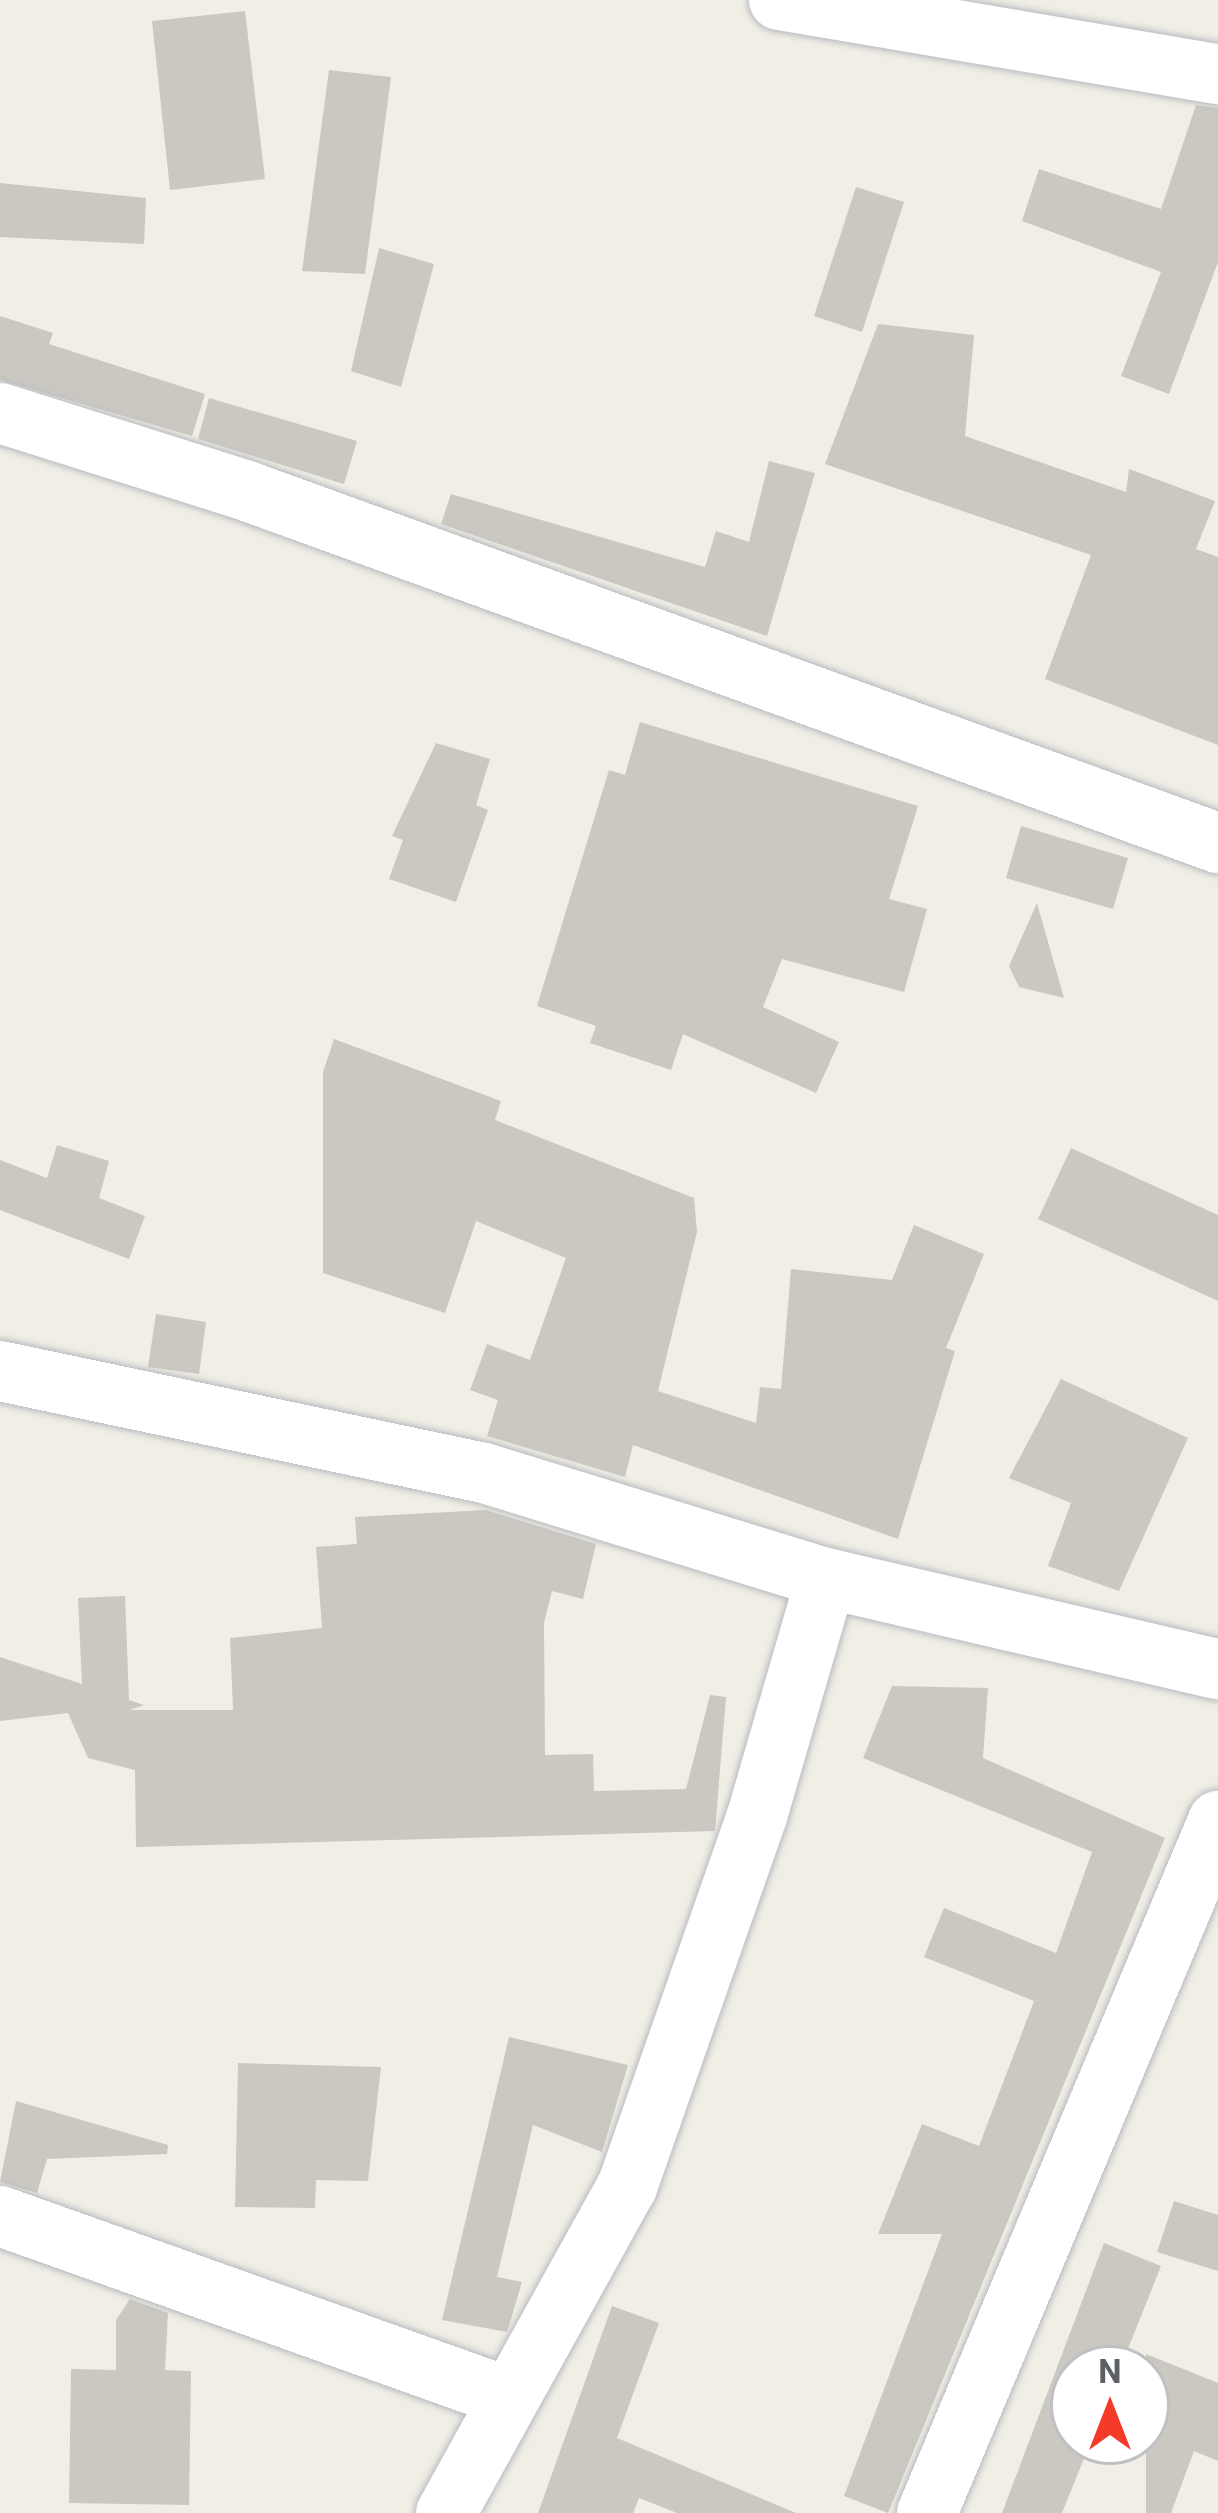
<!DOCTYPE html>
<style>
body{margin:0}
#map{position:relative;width:1218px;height:2513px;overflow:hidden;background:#f0eee5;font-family:Roboto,sans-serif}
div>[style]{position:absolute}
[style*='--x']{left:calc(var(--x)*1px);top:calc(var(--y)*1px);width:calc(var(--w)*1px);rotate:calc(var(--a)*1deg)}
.building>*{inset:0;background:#cbc8c2}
.roads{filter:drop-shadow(0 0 3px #b8bbc0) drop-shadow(0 0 3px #b8bbc0)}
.street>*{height:60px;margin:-30px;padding:0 30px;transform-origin:30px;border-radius:30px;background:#fff}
span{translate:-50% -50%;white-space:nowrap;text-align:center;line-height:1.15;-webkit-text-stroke:10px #fff;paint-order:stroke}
.north{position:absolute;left:1050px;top:2345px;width:120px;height:120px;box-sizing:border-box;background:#fff;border:3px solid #bec0c2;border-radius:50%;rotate:0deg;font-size:33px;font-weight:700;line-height:48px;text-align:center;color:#5d6167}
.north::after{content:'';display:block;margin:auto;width:42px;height:54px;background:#f43a28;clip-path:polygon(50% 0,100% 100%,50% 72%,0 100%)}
</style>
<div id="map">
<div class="building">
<div style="clip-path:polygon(245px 11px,265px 179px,170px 190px,152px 21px)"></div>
<div style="clip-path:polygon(329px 70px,391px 77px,365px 274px,302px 271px)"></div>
<div style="clip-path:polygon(1196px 105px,1218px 108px,1218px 262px,1169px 394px,1121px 376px,1161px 272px,1022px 221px,1039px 169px,1161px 209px)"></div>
<div style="clip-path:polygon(0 183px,146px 198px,144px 244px,0 237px)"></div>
<div style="clip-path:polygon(856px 187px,904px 202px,862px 332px,814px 316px)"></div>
<div style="clip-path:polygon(379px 248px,434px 264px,401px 387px,351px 371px)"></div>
<div style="clip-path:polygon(0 316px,53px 333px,49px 344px,205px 394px,192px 436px,0 380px)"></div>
<div style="clip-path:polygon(878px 324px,974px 335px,965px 436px,1126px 492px,1129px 469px,1215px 501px,1196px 549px,1218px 557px,1218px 745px,1045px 679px,1091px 555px,825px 464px)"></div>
<div style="clip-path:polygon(209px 398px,357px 441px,344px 484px,198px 439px)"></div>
<div style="clip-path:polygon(769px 461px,815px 473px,767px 636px,441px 524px,451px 494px,705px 567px,716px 531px,749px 542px)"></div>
<div style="clip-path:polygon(640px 722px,918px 806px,889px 899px,927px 909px,904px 992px,782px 959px,763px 1007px,839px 1042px,816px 1093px,683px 1034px,671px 1070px,590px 1043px,596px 1026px,537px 1006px,609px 770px,625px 775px)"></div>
<div style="clip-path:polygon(436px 743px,490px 759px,476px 805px,488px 810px,456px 902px,389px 879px,403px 840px,392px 836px)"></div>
<div style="clip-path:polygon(1021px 826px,1128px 858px,1113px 909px,1006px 878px)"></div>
<div style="clip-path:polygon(1037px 903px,1064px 998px,1019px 987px,1009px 966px)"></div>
<div style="clip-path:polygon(334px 1039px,501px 1101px,495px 1120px,694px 1198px,697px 1232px,658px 1391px,756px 1423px,760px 1387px,781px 1389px,791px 1269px,892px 1280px,914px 1225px,984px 1254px,946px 1348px,955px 1351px,898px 1539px,633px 1445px,625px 1477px,487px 1436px,498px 1400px,470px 1390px,487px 1344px,530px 1360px,566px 1258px,476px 1221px,445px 1313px,323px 1273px,323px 1072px)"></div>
<div style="clip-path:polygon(57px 1145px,109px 1161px,99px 1198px,145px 1216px,129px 1259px,0 1210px,0 1160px,47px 1178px)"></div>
<div style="clip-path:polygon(1071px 1148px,1218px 1215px,1218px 1301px,1038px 1219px)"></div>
<div style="clip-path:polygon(156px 1314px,206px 1322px,199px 1374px,148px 1367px)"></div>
<div style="clip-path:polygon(1061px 1379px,1188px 1438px,1119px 1591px,1048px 1566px,1071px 1503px,1009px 1478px)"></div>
<div style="clip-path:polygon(486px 1510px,596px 1544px,583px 1599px,552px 1591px,544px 1623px,545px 1755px,593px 1754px,594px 1791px,686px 1789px,710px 1695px,726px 1697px,715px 1831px,136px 1847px,135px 1770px,88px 1758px,68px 1713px,0 1721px,0 1657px,82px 1684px,78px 1598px,125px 1596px,129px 1700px,144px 1705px,130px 1710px,233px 1710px,230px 1638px,322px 1628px,316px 1547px,357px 1544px,355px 1517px)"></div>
<div style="clip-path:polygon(892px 1686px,988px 1688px,983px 1758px,1165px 1838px,888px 2513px,844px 2496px,942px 2234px,878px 2234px,922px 2124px,979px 2146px,1034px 2001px,924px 1957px,944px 1908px,1056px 1953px,1092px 1852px,863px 1758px)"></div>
<div style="clip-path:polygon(509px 2037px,628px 2065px,602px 2152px,533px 2125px,497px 2277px,522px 2282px,507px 2332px,442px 2320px)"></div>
<div style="clip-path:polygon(238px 2063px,381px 2067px,368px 2181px,316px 2180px,315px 2208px,235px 2207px)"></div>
<div style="clip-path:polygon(16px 2101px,168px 2145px,167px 2154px,47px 2159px,37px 2193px,0 2182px)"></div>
<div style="clip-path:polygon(1174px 2201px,1218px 2215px,1218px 2271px,1157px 2252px)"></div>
<div style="clip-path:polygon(1104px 2243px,1161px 2266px,1120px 2369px,1074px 2369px,1074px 2441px,1091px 2441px,1062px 2513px,1002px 2513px)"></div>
<div style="clip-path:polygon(130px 2299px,168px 2313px,165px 2370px,191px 2371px,189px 2505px,69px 2503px,71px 2369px,116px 2370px,116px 2320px)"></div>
<div style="clip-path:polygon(612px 2306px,659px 2323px,617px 2438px,796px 2513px,677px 2513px,639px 2498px,633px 2513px,538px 2513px)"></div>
<div style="clip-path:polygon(1146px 2354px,1218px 2383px,1218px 2461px,1194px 2451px,1171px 2513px,1146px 2513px)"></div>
</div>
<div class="roads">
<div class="street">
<div style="--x:779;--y:0;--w:445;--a:9.6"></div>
<div style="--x:0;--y:413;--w:259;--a:17.5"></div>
<div style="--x:247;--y:491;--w:1033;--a:19.93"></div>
<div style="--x:0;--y:1371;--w:495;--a:11.9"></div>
<div style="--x:484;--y:1473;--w:358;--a:17.1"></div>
<div style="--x:826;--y:1578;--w:402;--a:13.1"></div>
<div style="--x:0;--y:2216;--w:536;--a:19.62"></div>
<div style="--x:446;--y:2513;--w:373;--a:-61"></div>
<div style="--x:627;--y:2187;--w:393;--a:-70.7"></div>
<div style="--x:757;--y:1816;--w:248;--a:-73.8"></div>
<div style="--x:927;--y:2513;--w:751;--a:-67.19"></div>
</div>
</div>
<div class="north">N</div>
</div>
